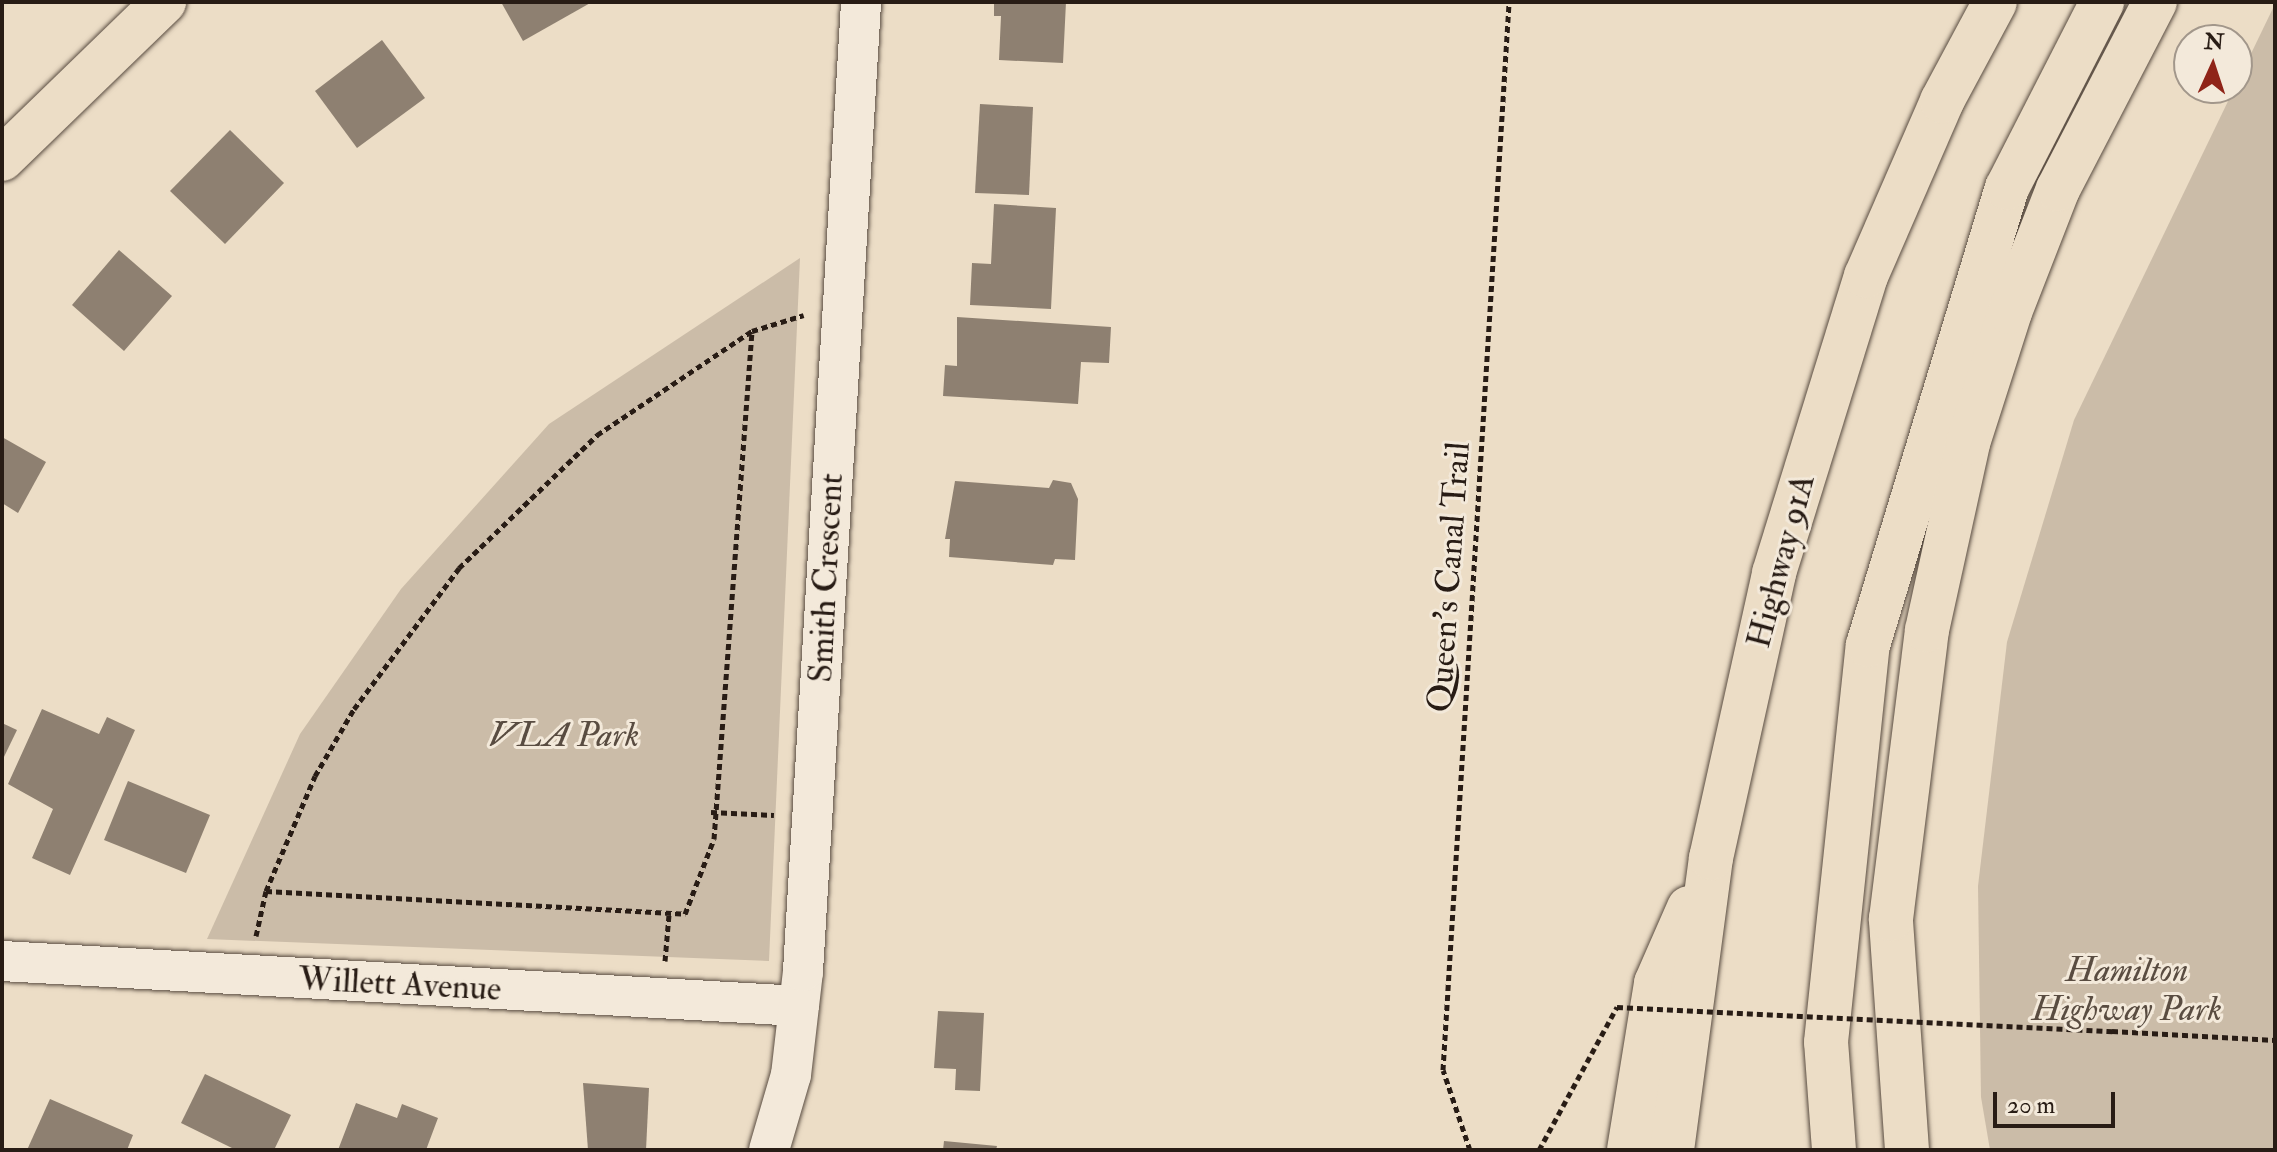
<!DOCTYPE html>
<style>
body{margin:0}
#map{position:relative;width:2277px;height:1152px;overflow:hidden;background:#ecddc6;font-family:"IM FELL Double Pica",serif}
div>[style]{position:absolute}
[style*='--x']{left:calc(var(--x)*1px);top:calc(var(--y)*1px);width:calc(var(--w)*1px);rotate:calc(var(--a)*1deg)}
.green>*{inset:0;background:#cbbca8}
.building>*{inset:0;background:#8e8071}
.path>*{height:5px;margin-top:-2.5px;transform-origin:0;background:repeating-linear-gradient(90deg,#281c15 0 6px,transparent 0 10px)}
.roads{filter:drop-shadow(0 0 2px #594c41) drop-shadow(0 0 2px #594c41)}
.minor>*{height:40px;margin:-20px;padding:0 20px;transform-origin:20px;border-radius:20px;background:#f3e9da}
.major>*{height:44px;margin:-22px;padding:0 22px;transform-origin:22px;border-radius:22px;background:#ecddc6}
.highway>*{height:44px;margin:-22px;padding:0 22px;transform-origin:22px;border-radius:22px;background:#ecddc6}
.path-bridge>*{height:5px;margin-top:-2.5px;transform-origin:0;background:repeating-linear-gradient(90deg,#281c15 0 6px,transparent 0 10px)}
span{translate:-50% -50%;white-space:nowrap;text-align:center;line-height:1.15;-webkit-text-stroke:6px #f3e9da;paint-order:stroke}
.street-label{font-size:34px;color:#281c15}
.park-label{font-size:34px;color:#594c41;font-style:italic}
.frame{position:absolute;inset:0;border:4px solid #281c15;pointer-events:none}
.north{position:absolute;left:2173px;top:24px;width:80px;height:80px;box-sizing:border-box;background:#f3e9da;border:2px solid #a2978b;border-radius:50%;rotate:3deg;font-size:22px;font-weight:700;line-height:32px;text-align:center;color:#281c15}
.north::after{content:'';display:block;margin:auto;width:28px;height:36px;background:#8f2418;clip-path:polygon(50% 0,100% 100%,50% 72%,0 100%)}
.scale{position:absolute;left:1993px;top:1092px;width:122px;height:36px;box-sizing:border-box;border:4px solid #281c15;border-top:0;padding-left:10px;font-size:24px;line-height:28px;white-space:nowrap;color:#281c15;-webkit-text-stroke:6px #f3e9da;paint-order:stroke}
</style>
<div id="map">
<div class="green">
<div style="clip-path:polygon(2275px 4px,2275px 1150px,1990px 1150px,1981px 1097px,1978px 886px,2007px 642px,2074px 420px)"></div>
<div style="clip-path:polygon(800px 258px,769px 961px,207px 939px,300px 734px,401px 589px,549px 424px)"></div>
</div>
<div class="building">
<div style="clip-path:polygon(501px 2px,592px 2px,523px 41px)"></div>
<div style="clip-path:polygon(994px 2px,1066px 2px,1063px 63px,999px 60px,1001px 16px,994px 16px)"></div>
<div style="clip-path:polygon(382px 40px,425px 98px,357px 148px,315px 91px)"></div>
<div style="clip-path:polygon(980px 104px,1033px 107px,1029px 195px,975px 193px)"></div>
<div style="clip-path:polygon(230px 130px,284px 183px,225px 244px,170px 191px)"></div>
<div style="clip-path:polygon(994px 204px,1056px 208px,1051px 309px,970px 305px,972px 263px,991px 264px)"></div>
<div style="clip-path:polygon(119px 250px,172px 296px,124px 351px,72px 305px)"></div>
<div style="clip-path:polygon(957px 317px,1111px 327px,1109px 363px,1081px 362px,1078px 404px,943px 396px,945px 365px,957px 366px)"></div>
<div style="clip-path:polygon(2px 437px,46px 462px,18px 513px,2px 503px)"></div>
<div style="clip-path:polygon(1053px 480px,1071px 483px,1078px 499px,1075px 560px,1055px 559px,1053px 565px,949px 557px,950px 539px,945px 539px,955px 481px,1049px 488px)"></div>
<div style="clip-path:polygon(42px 709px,99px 734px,107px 717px,135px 730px,70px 875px,32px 858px,53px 809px,8px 784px)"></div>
<div style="clip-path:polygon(2px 723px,17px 730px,2px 761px)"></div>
<div style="clip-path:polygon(128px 781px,210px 815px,186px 873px,104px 840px)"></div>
<div style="clip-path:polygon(938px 1011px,984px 1013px,980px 1091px,955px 1090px,956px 1069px,934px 1068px)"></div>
<div style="clip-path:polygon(205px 1074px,291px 1115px,274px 1150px,236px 1150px,181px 1123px)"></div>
<div style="clip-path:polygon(583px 1083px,649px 1088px,646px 1150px,588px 1150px)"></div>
<div style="clip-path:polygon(50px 1099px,133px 1135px,127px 1150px,27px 1150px)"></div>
<div style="clip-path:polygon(356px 1103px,397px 1118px,402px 1104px,438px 1118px,426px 1150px,338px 1150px)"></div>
<div style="clip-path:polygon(944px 1141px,997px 1146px,996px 1150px,943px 1150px)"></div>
</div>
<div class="path">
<div style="--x:711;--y:812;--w:63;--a:2.7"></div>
<div style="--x:266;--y:891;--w:420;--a:3.1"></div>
<div style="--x:685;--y:914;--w:80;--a:-68.9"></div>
<div style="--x:714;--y:839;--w:509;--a:-85.72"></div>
<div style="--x:256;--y:936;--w:46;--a:-77.5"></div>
<div style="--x:266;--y:891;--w:125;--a:-66.9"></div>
<div style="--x:315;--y:776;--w:78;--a:-59.8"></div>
<div style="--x:354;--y:709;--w:176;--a:-53.3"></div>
<div style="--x:459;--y:568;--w:192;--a:-43.9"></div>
<div style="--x:597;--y:435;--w:187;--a:-33.9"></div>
<div style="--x:752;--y:331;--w:54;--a:-17.1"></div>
<div style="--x:665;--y:961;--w:47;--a:-85.1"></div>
<div style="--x:2112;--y:1031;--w:163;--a:3.2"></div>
<div style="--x:1470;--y:1150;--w:84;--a:-108.6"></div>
<div style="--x:1443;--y:1070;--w:1070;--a:-86.46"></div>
</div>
<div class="roads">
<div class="minor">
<div style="--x:2;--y:961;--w:798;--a:3.23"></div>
<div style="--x:769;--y:1150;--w:78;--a:-73.7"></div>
<div style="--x:791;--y:1075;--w:105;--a:-83.4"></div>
<div style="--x:803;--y:971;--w:971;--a:-86.57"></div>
</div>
<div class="major">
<div style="--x:2;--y:159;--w:226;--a:-44.1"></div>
</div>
<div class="highway">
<div style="--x:1629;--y:1150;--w:169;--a:-80.8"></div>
<div style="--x:1656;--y:983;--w:82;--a:-66.3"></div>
<div style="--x:1672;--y:1150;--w:295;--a:-82.4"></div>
<div style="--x:1711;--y:858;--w:292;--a:-77.5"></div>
<div style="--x:1774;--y:573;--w:311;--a:-72.8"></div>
<div style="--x:1866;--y:276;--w:191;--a:-66.5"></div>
<div style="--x:1942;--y:101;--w:112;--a:-61.8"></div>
<div style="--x:1834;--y:1150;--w:108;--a:-94.2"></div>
<div style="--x:1826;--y:1042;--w:399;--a:-84"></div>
<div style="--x:1868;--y:645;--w:478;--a:-73.1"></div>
<div style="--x:2007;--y:188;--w:209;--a:-62.9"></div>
<div style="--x:1907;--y:1150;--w:232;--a:-94"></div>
<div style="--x:1891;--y:919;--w:291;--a:-82.9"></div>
<div style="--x:1927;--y:630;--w:191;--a:-77.6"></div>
<div style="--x:1968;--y:443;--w:138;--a:-72.2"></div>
<div style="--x:2010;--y:312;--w:132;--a:-68.7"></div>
<div style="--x:2058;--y:189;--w:211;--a:-62.6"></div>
</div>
</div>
<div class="path-bridge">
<div style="--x:1539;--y:1150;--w:163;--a:-61.4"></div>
<div style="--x:1617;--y:1007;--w:496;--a:2.8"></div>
</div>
<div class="street-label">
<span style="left:1781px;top:561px;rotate:-75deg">Highway 91A</span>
<span style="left:1449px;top:577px;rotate:-86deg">Queen's Canal Trail</span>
<span style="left:826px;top:578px;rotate:-87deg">Smith Crescent</span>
<span style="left:400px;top:984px;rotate:3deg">Willett Avenue</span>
</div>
<div class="park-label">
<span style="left:564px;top:736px">VLA Park</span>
<span style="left:2127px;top:990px">Hamilton<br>Highway Park</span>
</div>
<div class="frame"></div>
<div class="north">N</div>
<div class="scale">20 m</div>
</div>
